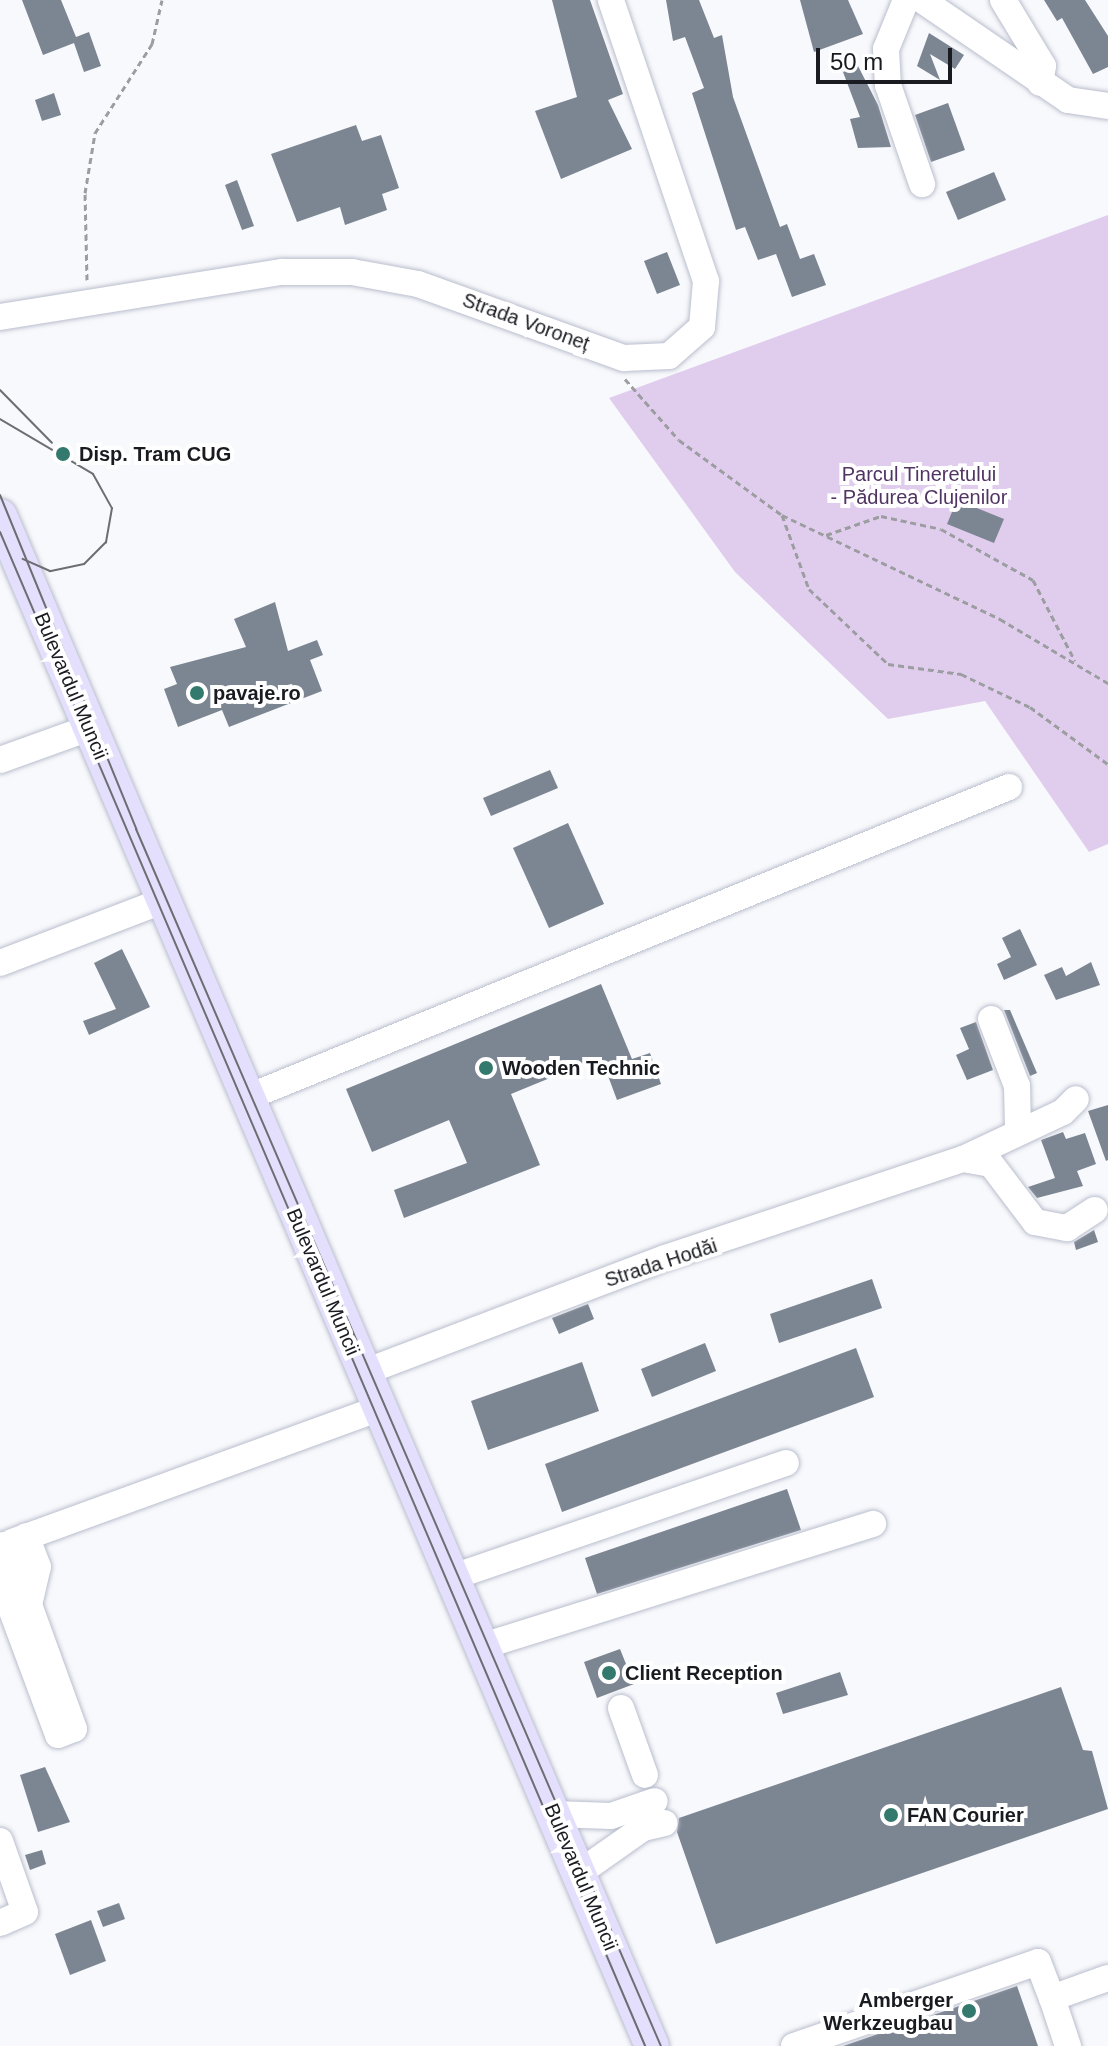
<!DOCTYPE html>
<meta charset="utf-8">
<style>
body{margin:0}
#map{position:relative;width:1108px;height:2046px;overflow:hidden;background:#f8f9fc;font-family:Arial,sans-serif}
div>[style]{position:absolute}
[style*='--x']{left:calc(var(--x)*1px);top:calc(var(--y)*1px);width:calc(var(--w)*1px);rotate:calc(var(--a)*1deg)}
.green>*{inset:0;background:#e0cdee}
.building>*{inset:0;background:#7c8592}
.path>*{height:3px;margin-top:-1.5px;transform-origin:0;background:repeating-linear-gradient(90deg,#9c9da1 0 6px,transparent 0 10px)}
.roads{filter:drop-shadow(0 0 2px #b9becd) drop-shadow(0 0 2px #b9becd)}
.minor>*{height:26px;margin:-13px;padding:0 13px;transform-origin:13px;border-radius:13px;background:#fff}
.major>*{height:34px;margin:-17px;padding:0 17px;transform-origin:17px;border-radius:17px;background:#e3dffd}
.tram>*{height:2px;margin:-1px;padding:0 1px;transform-origin:1px;border-radius:1px;background:#6d6e72}
.dots>*{width:22px;height:22px;translate:-50% -50%;box-sizing:border-box;border:4px solid #fff;border-radius:50%}
span{translate:-50% -50%;white-space:nowrap;text-align:center;line-height:1.15;-webkit-text-stroke:8px #fff;paint-order:stroke}
.street-label{font-size:20px;color:#1a1b21}
.poi-label{font-size:20px;color:#1a1b21;font-weight:700}
.left{translate:0 -50%;text-align:left}
.right{translate:-100% -50%;text-align:right}
.park-label{font-size:20px;color:#503463}
.scale{position:absolute;left:816px;top:48px;width:136px;height:36px;box-sizing:border-box;border:4px solid #1a1b21;border-top:0;padding-left:10px;font-size:24px;line-height:28px;white-space:nowrap;color:#1a1b21;-webkit-text-stroke:6px #fff;paint-order:stroke}
</style>
<div id="map">
<div class="green">
<div style="clip-path:polygon(1108px 215px,1108px 844px,1089px 852px,985px 701px,888px 719px,735px 572px,609px 398px)"></div>
</div>
<div class="building">
<div style="clip-path:polygon(22px 0,61px 0,76px 37px,89px 32px,101px 66px,84px 72px,74px 43px,43px 55px)"></div>
<div style="clip-path:polygon(552px 0,590px 0,623px 94px,608px 100px,632px 149px,561px 179px,535px 111px,577px 97px)"></div>
<div style="clip-path:polygon(666px 0,699px 0,714px 38px,722px 35px,733px 97px,780px 227px,787px 224px,800px 259px,814px 254px,826px 285px,792px 297px,776px 254px,758px 260px,745px 227px,736px 230px,692px 93px,704px 88px,685px 37px,673px 41px)"></div>
<div style="clip-path:polygon(800px 0,848px 0,863px 34px,814px 52px)"></div>
<div style="clip-path:polygon(1044px 0,1085px 0,1108px 36px,1108px 67px,1093px 74px,1062px 18px,1057px 21px)"></div>
<div style="clip-path:polygon(929px 33px,964px 55px,955px 69px,930px 54px,940px 80px,917px 66px)"></div>
<div style="clip-path:polygon(858px 66px,878px 105px,891px 147px,858px 148px,850px 119px,860px 117px,843px 72px)"></div>
<div style="clip-path:polygon(54px 93px,61px 115px,42px 121px,35px 100px)"></div>
<div style="clip-path:polygon(948px 103px,965px 150px,931px 162px,915px 115px)"></div>
<div style="clip-path:polygon(356px 125px,362px 141px,381px 135px,399px 188px,382px 194px,387px 210px,345px 225px,340px 207px,297px 222px,271px 154px)"></div>
<div style="clip-path:polygon(994px 172px,1006px 200px,958px 220px,946px 192px)"></div>
<div style="clip-path:polygon(237px 180px,254px 226px,242px 230px,225px 185px)"></div>
<div style="clip-path:polygon(667px 252px,680px 285px,657px 294px,644px 261px)"></div>
<div style="clip-path:polygon(957px 500px,1004px 519px,994px 543px,947px 524px)"></div>
<div style="clip-path:polygon(275px 602px,288px 651px,317px 640px,323px 655px,310px 660px,322px 691px,229px 727px,222px 710px,178px 727px,164px 689px,177px 684px,170px 667px,246px 647px,234px 619px)"></div>
<div style="clip-path:polygon(550px 770px,558px 788px,491px 816px,483px 798px)"></div>
<div style="clip-path:polygon(568px 823px,604px 904px,549px 928px,513px 848px)"></div>
<div style="clip-path:polygon(1020px 929px,1037px 965px,1004px 980px,997px 964px,1011px 957px,1002px 938px)"></div>
<div style="clip-path:polygon(122px 949px,150px 1007px,89px 1035px,83px 1021px,116px 1009px,94px 963px)"></div>
<div style="clip-path:polygon(1091px 962px,1100px 985px,1056px 1000px,1044px 975px,1062px 967px,1066px 976px)"></div>
<div style="clip-path:polygon(601px 984px,632px 1059px,650px 1053px,661px 1084px,617px 1100px,601px 1057px,511px 1094px,540px 1165px,404px 1218px,394px 1190px,467px 1163px,449px 1120px,372px 1152px,346px 1089px)"></div>
<div style="clip-path:polygon(1004px 1010px,1010px 1010px,1037px 1073px,1030px 1076px)"></div>
<div style="clip-path:polygon(976px 1022px,993px 1070px,967px 1080px,956px 1055px,969px 1049px,960px 1028px)"></div>
<div style="clip-path:polygon(1108px 1105px,1108px 1160px,1106px 1161px,1088px 1111px)"></div>
<div style="clip-path:polygon(1063px 1132px,1066px 1139px,1085px 1133px,1096px 1164px,1077px 1171px,1083px 1186px,1037px 1198px,1028px 1187px,1055px 1178px,1041px 1140px)"></div>
<div style="clip-path:polygon(1094px 1230px,1098px 1242px,1076px 1250px,1074px 1242px)"></div>
<div style="clip-path:polygon(872px 1279px,882px 1308px,779px 1343px,770px 1314px)"></div>
<div style="clip-path:polygon(588px 1304px,594px 1319px,559px 1334px,552px 1318px)"></div>
<div style="clip-path:polygon(705px 1343px,716px 1371px,652px 1397px,641px 1369px)"></div>
<div style="clip-path:polygon(856px 1348px,874px 1397px,562px 1512px,545px 1464px)"></div>
<div style="clip-path:polygon(582px 1362px,599px 1411px,488px 1450px,471px 1401px)"></div>
<div style="clip-path:polygon(787px 1489px,801px 1530px,597px 1594px,585px 1558px)"></div>
<div style="clip-path:polygon(620px 1649px,634px 1684px,597px 1698px,584px 1662px)"></div>
<div style="clip-path:polygon(840px 1672px,848px 1695px,783px 1714px,776px 1693px)"></div>
<div style="clip-path:polygon(1061px 1687px,1083px 1750px,1092px 1751px,1108px 1809px,716px 1944px,677px 1832px,679px 1818px)"></div>
<div style="clip-path:polygon(45px 1767px,70px 1822px,38px 1832px,20px 1775px)"></div>
<div style="clip-path:polygon(42px 1850px,46px 1864px,30px 1870px,25px 1855px)"></div>
<div style="clip-path:polygon(119px 1903px,125px 1919px,103px 1927px,97px 1911px)"></div>
<div style="clip-path:polygon(91px 1920px,106px 1961px,70px 1975px,55px 1934px)"></div>
<div style="clip-path:polygon(1017px 1986px,1038px 2046px,843px 2046px)"></div>
</div>
<div class="path">
<div style="--x:87;--y:280;--w:87;--a:-91.3"></div>
<div style="--x:85;--y:193;--w:61;--a:-80.5"></div>
<div style="--x:95;--y:133;--w:106;--a:-57.4"></div>
<div style="--x:152;--y:44;--w:45;--a:-77.2"></div>
<div style="--x:625;--y:379;--w:81;--a:48.5"></div>
<div style="--x:679;--y:440;--w:127;--a:36.1"></div>
<div style="--x:782;--y:515;--w:242;--a:25.5"></div>
<div style="--x:1000;--y:619;--w:126;--a:30.7"></div>
<div style="--x:782;--y:515;--w:79;--a:70"></div>
<div style="--x:809;--y:589;--w:109;--a:43.5"></div>
<div style="--x:888;--y:664;--w:74;--a:7.8"></div>
<div style="--x:961;--y:674;--w:76;--a:25.6"></div>
<div style="--x:1030;--y:707;--w:97;--a:36.2"></div>
<div style="--x:826;--y:535;--w:58;--a:-19.1"></div>
<div style="--x:881;--y:516;--w:61;--a:12.2"></div>
<div style="--x:941;--y:529;--w:105;--a:29"></div>
<div style="--x:1033;--y:580;--w:91;--a:62.6"></div>
</div>
<div class="roads">
<div class="minor">
<div style="--x:906;--y:0;--w:53;--a:112.2"></div>
<div style="--x:886;--y:49;--w:36;--a:87"></div>
<div style="--x:888;--y:85;--w:105;--a:71"></div>
<div style="--x:922;--y:0;--w:177;--a:34.4"></div>
<div style="--x:1068;--y:100;--w:40;--a:8.5"></div>
<div style="--x:1003;--y:0;--w:77;--a:58.8"></div>
<div style="--x:1043;--y:66;--w:17;--a:100"></div>
<div style="--x:0;--y:317;--w:286;--a:-9.1"></div>
<div style="--x:282;--y:272;--w:70;--a:0"></div>
<div style="--x:352;--y:272;--w:67;--a:10.3"></div>
<div style="--x:418;--y:284;--w:219;--a:19.8"></div>
<div style="--x:624;--y:358;--w:45;--a:-2.5"></div>
<div style="--x:669;--y:356;--w:44;--a:-41.3"></div>
<div style="--x:702;--y:327;--w:46;--a:-85"></div>
<div style="--x:706;--y:281;--w:297;--a:-108.7"></div>
<div style="--x:0;--y:760;--w:95;--a:-19.8"></div>
<div style="--x:0;--y:963;--w:173;--a:-20.9"></div>
<div style="--x:991;--y:1019;--w:72;--a:68.8"></div>
<div style="--x:1017;--y:1086;--w:42;--a:88.6"></div>
<div style="--x:246;--y:1098;--w:824;--a:-22.18"></div>
<div style="--x:963;--y:1159;--w:110;--a:-25.2"></div>
<div style="--x:1063;--y:1112;--w:18;--a:-45"></div>
<div style="--x:362;--y:1373;--w:324;--a:-20.8"></div>
<div style="--x:665;--y:1258;--w:314;--a:-18.4"></div>
<div style="--x:963;--y:1159;--w:28;--a:10"></div>
<div style="--x:991;--y:1164;--w:73;--a:52.8"></div>
<div style="--x:1035;--y:1222;--w:33;--a:11"></div>
<div style="--x:1067;--y:1228;--w:33;--a:-33"></div>
<div style="--x:12;--y:1542;--w:388;--a:-20"></div>
<div style="--x:3;--y:1545;--w:32;--a:70"></div>
<div style="--x:14;--y:1575;--w:22;--a:112"></div>
<div style="--x:6;--y:1595;--w:149;--a:69.6"></div>
<div style="--x:58;--y:1735;--w:17;--a:-21"></div>
<div style="--x:74;--y:1729;--w:132;--a:-109.9"></div>
<div style="--x:29;--y:1605;--w:39;--a:-77"></div>
<div style="--x:38;--y:1567;--w:33;--a:-111"></div>
<div style="--x:450;--y:1578;--w:355;--a:-18.9"></div>
<div style="--x:480;--y:1647;--w:412;--a:-17.4"></div>
<div style="--x:621;--y:1708;--w:71;--a:70.3"></div>
<div style="--x:554;--y:1814;--w:57;--a:2"></div>
<div style="--x:611;--y:1816;--w:46;--a:-18.8"></div>
<div style="--x:0;--y:1841;--w:75;--a:70.6"></div>
<div style="--x:25;--y:1912;--w:27;--a:156"></div>
<div style="--x:579;--y:1873;--w:78;--a:-35.1"></div>
<div style="--x:643;--y:1828;--w:22;--a:-13"></div>
<div style="--x:1052;--y:1998;--w:51;--a:71.6"></div>
<div style="--x:794;--y:2046;--w:258;--a:-19"></div>
<div style="--x:1038;--y:1962;--w:39;--a:69"></div>
<div style="--x:1052;--y:1998;--w:59;--a:-19.7"></div>
</div>
<div class="major">
<div style="--x:0;--y:516;--w:1663;--a:66.92"></div>
</div>
</div>
<div class="tram">
<div style="--x:0;--y:390;--w:74;--a:45.5"></div>
<div style="--x:0;--y:419;--w:108;--a:30.6"></div>
<div style="--x:93;--y:474;--w:39;--a:61"></div>
<div style="--x:112;--y:508;--w:35;--a:100"></div>
<div style="--x:106;--y:542;--w:31;--a:135"></div>
<div style="--x:84;--y:564;--w:35;--a:168"></div>
<div style="--x:50;--y:571;--w:30;--a:-156"></div>
<div style="--x:0;--y:495;--w:361;--a:67.8"></div>
<div style="--x:136;--y:829;--w:1325;--a:66.67"></div>
<div style="--x:0;--y:532;--w:1646;--a:66.92"></div>
</div>
<div class="dots">
<div style="left:63px;top:454px;background:#34796e"></div>
<div style="left:197px;top:693px;background:#34796e"></div>
<div style="left:486px;top:1068px;background:#34796e"></div>
<div style="left:609px;top:1673px;background:#34796e"></div>
<div style="left:891px;top:1815px;background:#34796e"></div>
<div style="left:969px;top:2011px;background:#34796e"></div>
</div>
<div class="street-label">
<span style="left:526px;top:322px;rotate:20deg">Strada Voroneț</span>
<span style="left:71px;top:686px;rotate:67deg">Bulevardul Muncii</span>
<span style="left:661px;top:1263px;rotate:-18deg">Strada Hodăi</span>
<span style="left:323px;top:1282px;rotate:67deg">Bulevardul Muncii</span>
<span style="left:581px;top:1877px;rotate:67deg">Bulevardul Muncii</span>
</div>
<div class="poi-label">
<span class="left" style="left:79px;top:454px">Disp. Tram CUG</span>
<span class="left" style="left:213px;top:693px">pavaje.ro</span>
<span class="left" style="left:502px;top:1068px">Wooden Technic</span>
<span class="left" style="left:625px;top:1673px">Client Reception</span>
<span class="left" style="left:907px;top:1815px">FAN Courier</span>
<span class="right" style="left:953px;top:2012px">Amberger<br>Werkzeugbau</span>
</div>
<div class="park-label">
<span style="left:919px;top:486px">Parcul Tineretului<br>- Pădurea Clujenilor</span>
</div>
<div class="scale">50 m</div>
</div>
